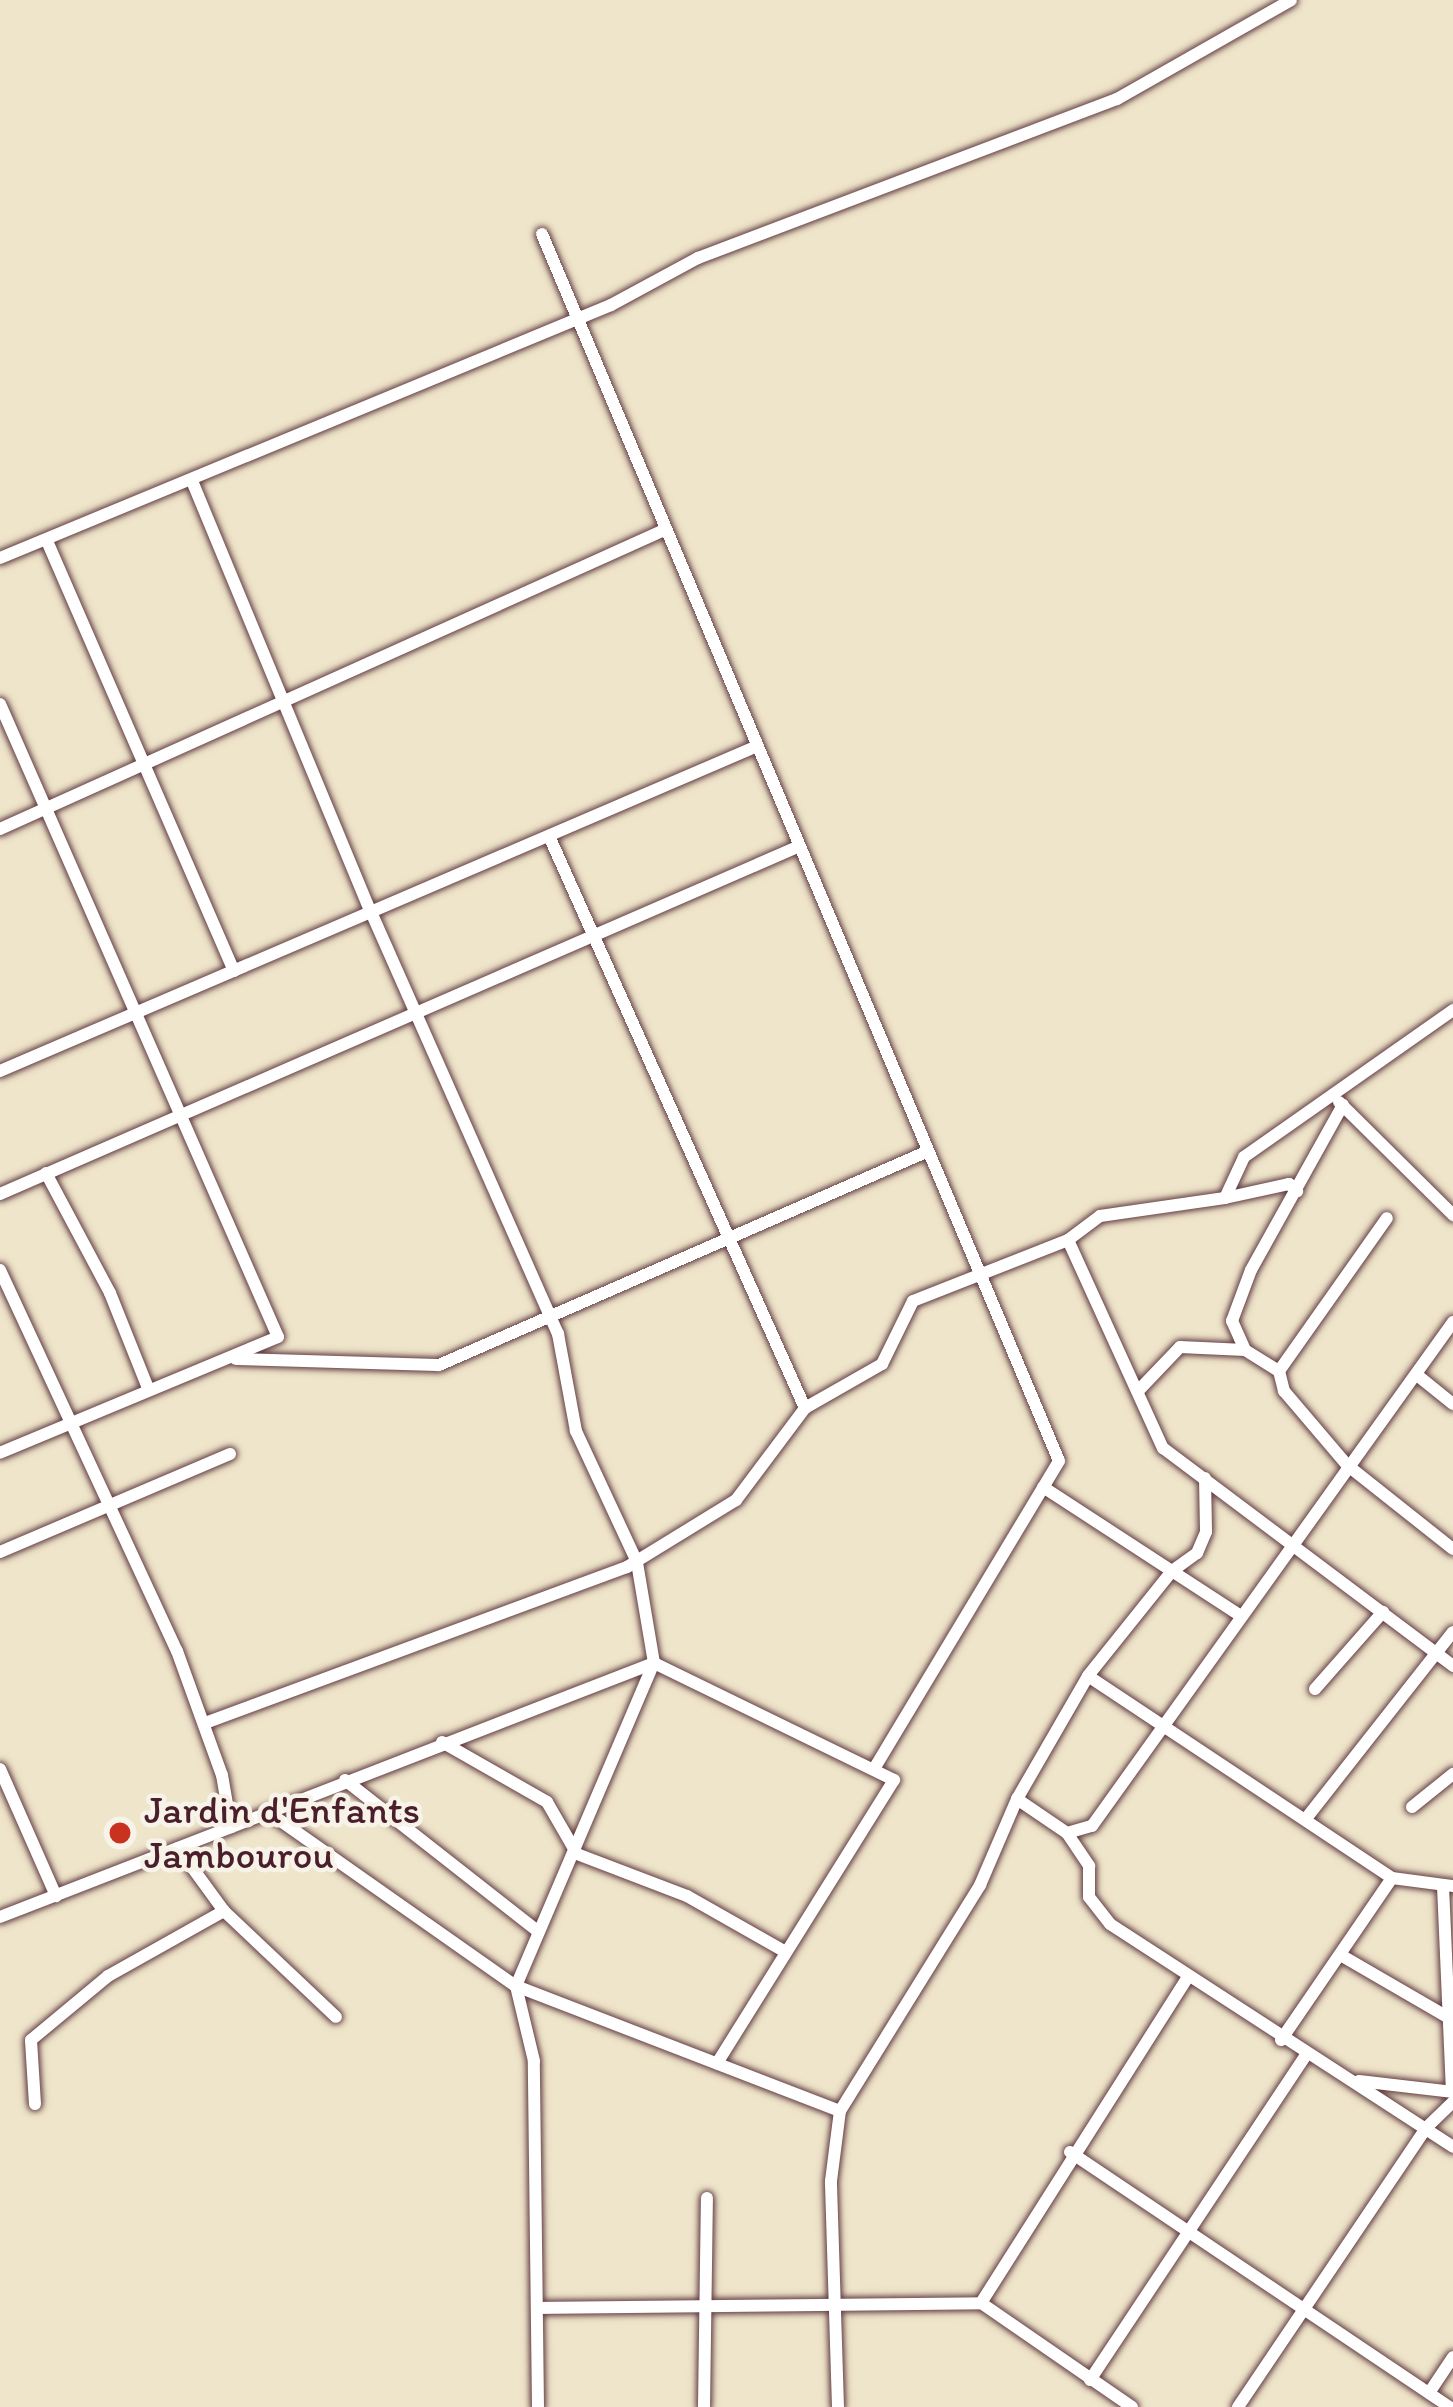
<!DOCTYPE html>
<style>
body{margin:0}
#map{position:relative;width:1453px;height:2407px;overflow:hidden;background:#efe5ca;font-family:Itim,sans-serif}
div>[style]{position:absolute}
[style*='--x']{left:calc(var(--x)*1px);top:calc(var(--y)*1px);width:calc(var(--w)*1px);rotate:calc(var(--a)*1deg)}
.roads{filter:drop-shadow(0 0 3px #633d43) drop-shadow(0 0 3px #633d43)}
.minor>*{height:12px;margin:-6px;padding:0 6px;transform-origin:6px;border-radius:6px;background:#fff}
.dots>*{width:33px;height:33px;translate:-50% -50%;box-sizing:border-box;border:6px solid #f7f3e8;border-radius:50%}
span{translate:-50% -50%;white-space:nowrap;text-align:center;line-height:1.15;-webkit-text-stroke:9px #f7f3e8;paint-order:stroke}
.poi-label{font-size:39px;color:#4a1f2b}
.left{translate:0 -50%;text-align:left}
</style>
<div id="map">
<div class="roads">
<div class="minor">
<div style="--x:542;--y:234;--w:1331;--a:67.15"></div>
<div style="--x:1059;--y:1461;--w:359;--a:121"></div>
<div style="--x:47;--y:541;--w:469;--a:66.5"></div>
<div style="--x:0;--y:558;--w:661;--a:-22.49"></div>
<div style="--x:611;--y:305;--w:99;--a:-28.4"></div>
<div style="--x:698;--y:258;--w:448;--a:-20.8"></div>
<div style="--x:1117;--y:99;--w:200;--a:-29.6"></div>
<div style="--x:0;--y:704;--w:691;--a:66.29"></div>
<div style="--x:278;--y:1337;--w:301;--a:157.4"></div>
<div style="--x:0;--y:829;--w:726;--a:-24.23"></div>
<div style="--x:0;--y:1071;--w:819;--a:-23.22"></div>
<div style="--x:1339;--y:1102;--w:161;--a:44.7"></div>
<div style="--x:46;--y:1173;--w:136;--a:61.9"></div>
<div style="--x:110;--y:1293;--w:102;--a:68.2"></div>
<div style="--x:0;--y:1194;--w:867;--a:-23.52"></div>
<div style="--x:1225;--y:1198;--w:66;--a:-12.3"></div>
<div style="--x:1289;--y:1184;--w:11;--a:41"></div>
<div style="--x:1068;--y:1240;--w:229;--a:65.5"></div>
<div style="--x:1163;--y:1448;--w:363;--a:36.9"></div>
<div style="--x:0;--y:1270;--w:420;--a:65.1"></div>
<div style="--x:177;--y:1651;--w:132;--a:70.1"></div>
<div style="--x:222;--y:1775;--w:53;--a:80.2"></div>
<div style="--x:1245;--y:1350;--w:32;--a:-114"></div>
<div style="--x:1232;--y:1321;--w:54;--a:-69.6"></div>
<div style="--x:1251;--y:1270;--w:189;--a:-60.9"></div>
<div style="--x:236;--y:1359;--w:203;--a:1.7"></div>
<div style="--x:439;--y:1365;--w:532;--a:-23.62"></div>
<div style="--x:1279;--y:1371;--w:187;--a:-54.8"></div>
<div style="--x:1417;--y:1375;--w:46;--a:38.9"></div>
<div style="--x:1138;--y:1391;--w:61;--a:-46.3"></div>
<div style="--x:1180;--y:1347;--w:65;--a:2.6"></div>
<div style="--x:1245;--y:1350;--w:40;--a:32"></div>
<div style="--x:1279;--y:1371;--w:21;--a:76"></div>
<div style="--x:1284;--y:1391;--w:97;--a:49.6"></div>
<div style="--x:1347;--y:1465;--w:135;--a:38.4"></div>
<div style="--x:805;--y:1408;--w:89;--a:-29.7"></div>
<div style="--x:882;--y:1364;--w:70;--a:-63.8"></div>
<div style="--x:913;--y:1301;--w:167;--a:-21.5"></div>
<div style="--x:1068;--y:1240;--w:40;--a:-37"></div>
<div style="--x:1100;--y:1216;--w:126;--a:-8.2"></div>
<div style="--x:1225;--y:1198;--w:45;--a:-65.1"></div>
<div style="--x:1244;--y:1157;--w:256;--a:-35.1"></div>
<div style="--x:1205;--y:1478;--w:54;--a:88.9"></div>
<div style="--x:1206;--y:1532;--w:23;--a:113"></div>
<div style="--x:1197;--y:1553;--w:31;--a:144"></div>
<div style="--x:1172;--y:1571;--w:134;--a:128.7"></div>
<div style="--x:1088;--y:1676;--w:142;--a:120"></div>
<div style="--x:1017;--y:1799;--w:60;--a:34.2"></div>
<div style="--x:1067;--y:1833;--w:40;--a:56"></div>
<div style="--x:1089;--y:1866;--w:31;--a:90"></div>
<div style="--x:1089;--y:1897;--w:34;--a:52"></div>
<div style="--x:1110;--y:1924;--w:409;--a:33"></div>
<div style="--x:1043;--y:1487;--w:234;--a:33.1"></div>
<div style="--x:0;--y:1552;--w:250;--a:-23.1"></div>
<div style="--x:1088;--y:1676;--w:365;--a:33.6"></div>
<div style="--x:1392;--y:1878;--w:62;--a:7.5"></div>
<div style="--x:1315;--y:1689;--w:103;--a:-48.6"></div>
<div style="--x:205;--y:1723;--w:450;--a:-20.3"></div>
<div style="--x:627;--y:1567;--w:128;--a:-31.6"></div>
<div style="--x:736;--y:1500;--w:115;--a:-53.1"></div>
<div style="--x:805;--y:1408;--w:627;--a:-114.11"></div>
<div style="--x:442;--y:1742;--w:121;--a:29.7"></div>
<div style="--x:547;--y:1802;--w:60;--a:60"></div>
<div style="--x:577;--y:1854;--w:118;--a:20.9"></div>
<div style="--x:687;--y:1896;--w:112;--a:29.6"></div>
<div style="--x:0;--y:1769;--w:139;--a:66.2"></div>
<div style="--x:345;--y:1780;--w:243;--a:38.1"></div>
<div style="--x:1412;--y:1807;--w:53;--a:-38.8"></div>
<div style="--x:268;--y:1812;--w:303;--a:35.1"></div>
<div style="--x:516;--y:1986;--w:347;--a:21.1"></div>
<div style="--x:1308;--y:1816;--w:234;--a:-51.8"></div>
<div style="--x:1067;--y:1833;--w:26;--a:-16"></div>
<div style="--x:1092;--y:1826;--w:620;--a:-54.39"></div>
<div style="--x:178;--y:1848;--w:78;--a:53.9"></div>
<div style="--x:224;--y:1911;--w:154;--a:43.4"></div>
<div style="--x:1443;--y:1886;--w:206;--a:87.5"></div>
<div style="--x:0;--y:1917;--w:702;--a:-21.23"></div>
<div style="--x:654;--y:1663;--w:102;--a:-99.6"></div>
<div style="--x:637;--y:1562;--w:145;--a:-115"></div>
<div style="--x:576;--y:1431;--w:99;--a:-100.5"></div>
<div style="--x:558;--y:1334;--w:461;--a:-113.9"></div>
<div style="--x:371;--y:913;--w:468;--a:-112.5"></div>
<div style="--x:1344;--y:1957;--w:124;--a:30.1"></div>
<div style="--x:1281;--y:2040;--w:196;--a:-55.6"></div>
<div style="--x:1359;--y:2081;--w:95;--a:6.7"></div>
<div style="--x:35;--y:2104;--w:64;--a:-93.6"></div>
<div style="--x:31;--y:2040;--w:100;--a:-39.7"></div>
<div style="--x:108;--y:1976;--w:133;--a:-29.3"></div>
<div style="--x:1070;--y:2152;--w:457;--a:33.9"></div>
<div style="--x:538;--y:2308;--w:443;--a:-0.6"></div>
<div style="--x:1090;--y:2380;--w:388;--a:-56.4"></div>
<div style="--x:1429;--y:2393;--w:43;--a:-56.3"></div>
<div style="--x:538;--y:2407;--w:346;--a:-90.7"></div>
<div style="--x:534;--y:2061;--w:77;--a:-103.5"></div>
<div style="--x:516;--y:1986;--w:351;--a:-66.9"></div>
<div style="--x:654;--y:1663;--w:267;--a:26"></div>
<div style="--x:894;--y:1780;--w:334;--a:122"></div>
<div style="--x:704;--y:2407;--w:209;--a:-89.2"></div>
<div style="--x:838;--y:2407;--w:226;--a:-91.8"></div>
<div style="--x:831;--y:2181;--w:71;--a:-82.7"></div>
<div style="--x:840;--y:2111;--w:266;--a:-58.2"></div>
<div style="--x:980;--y:1885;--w:94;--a:-66.7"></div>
<div style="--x:1132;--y:2407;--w:183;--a:-145.4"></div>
<div style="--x:981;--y:2303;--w:384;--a:-57.6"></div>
<div style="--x:1238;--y:2407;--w:336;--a:-56"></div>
<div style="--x:1426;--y:2128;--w:37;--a:-44"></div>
</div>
</div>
<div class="dots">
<div style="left:120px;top:1833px;background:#c8321e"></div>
</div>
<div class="poi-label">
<span class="left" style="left:144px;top:1833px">Jardin d'Enfants<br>Jambourou</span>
</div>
</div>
